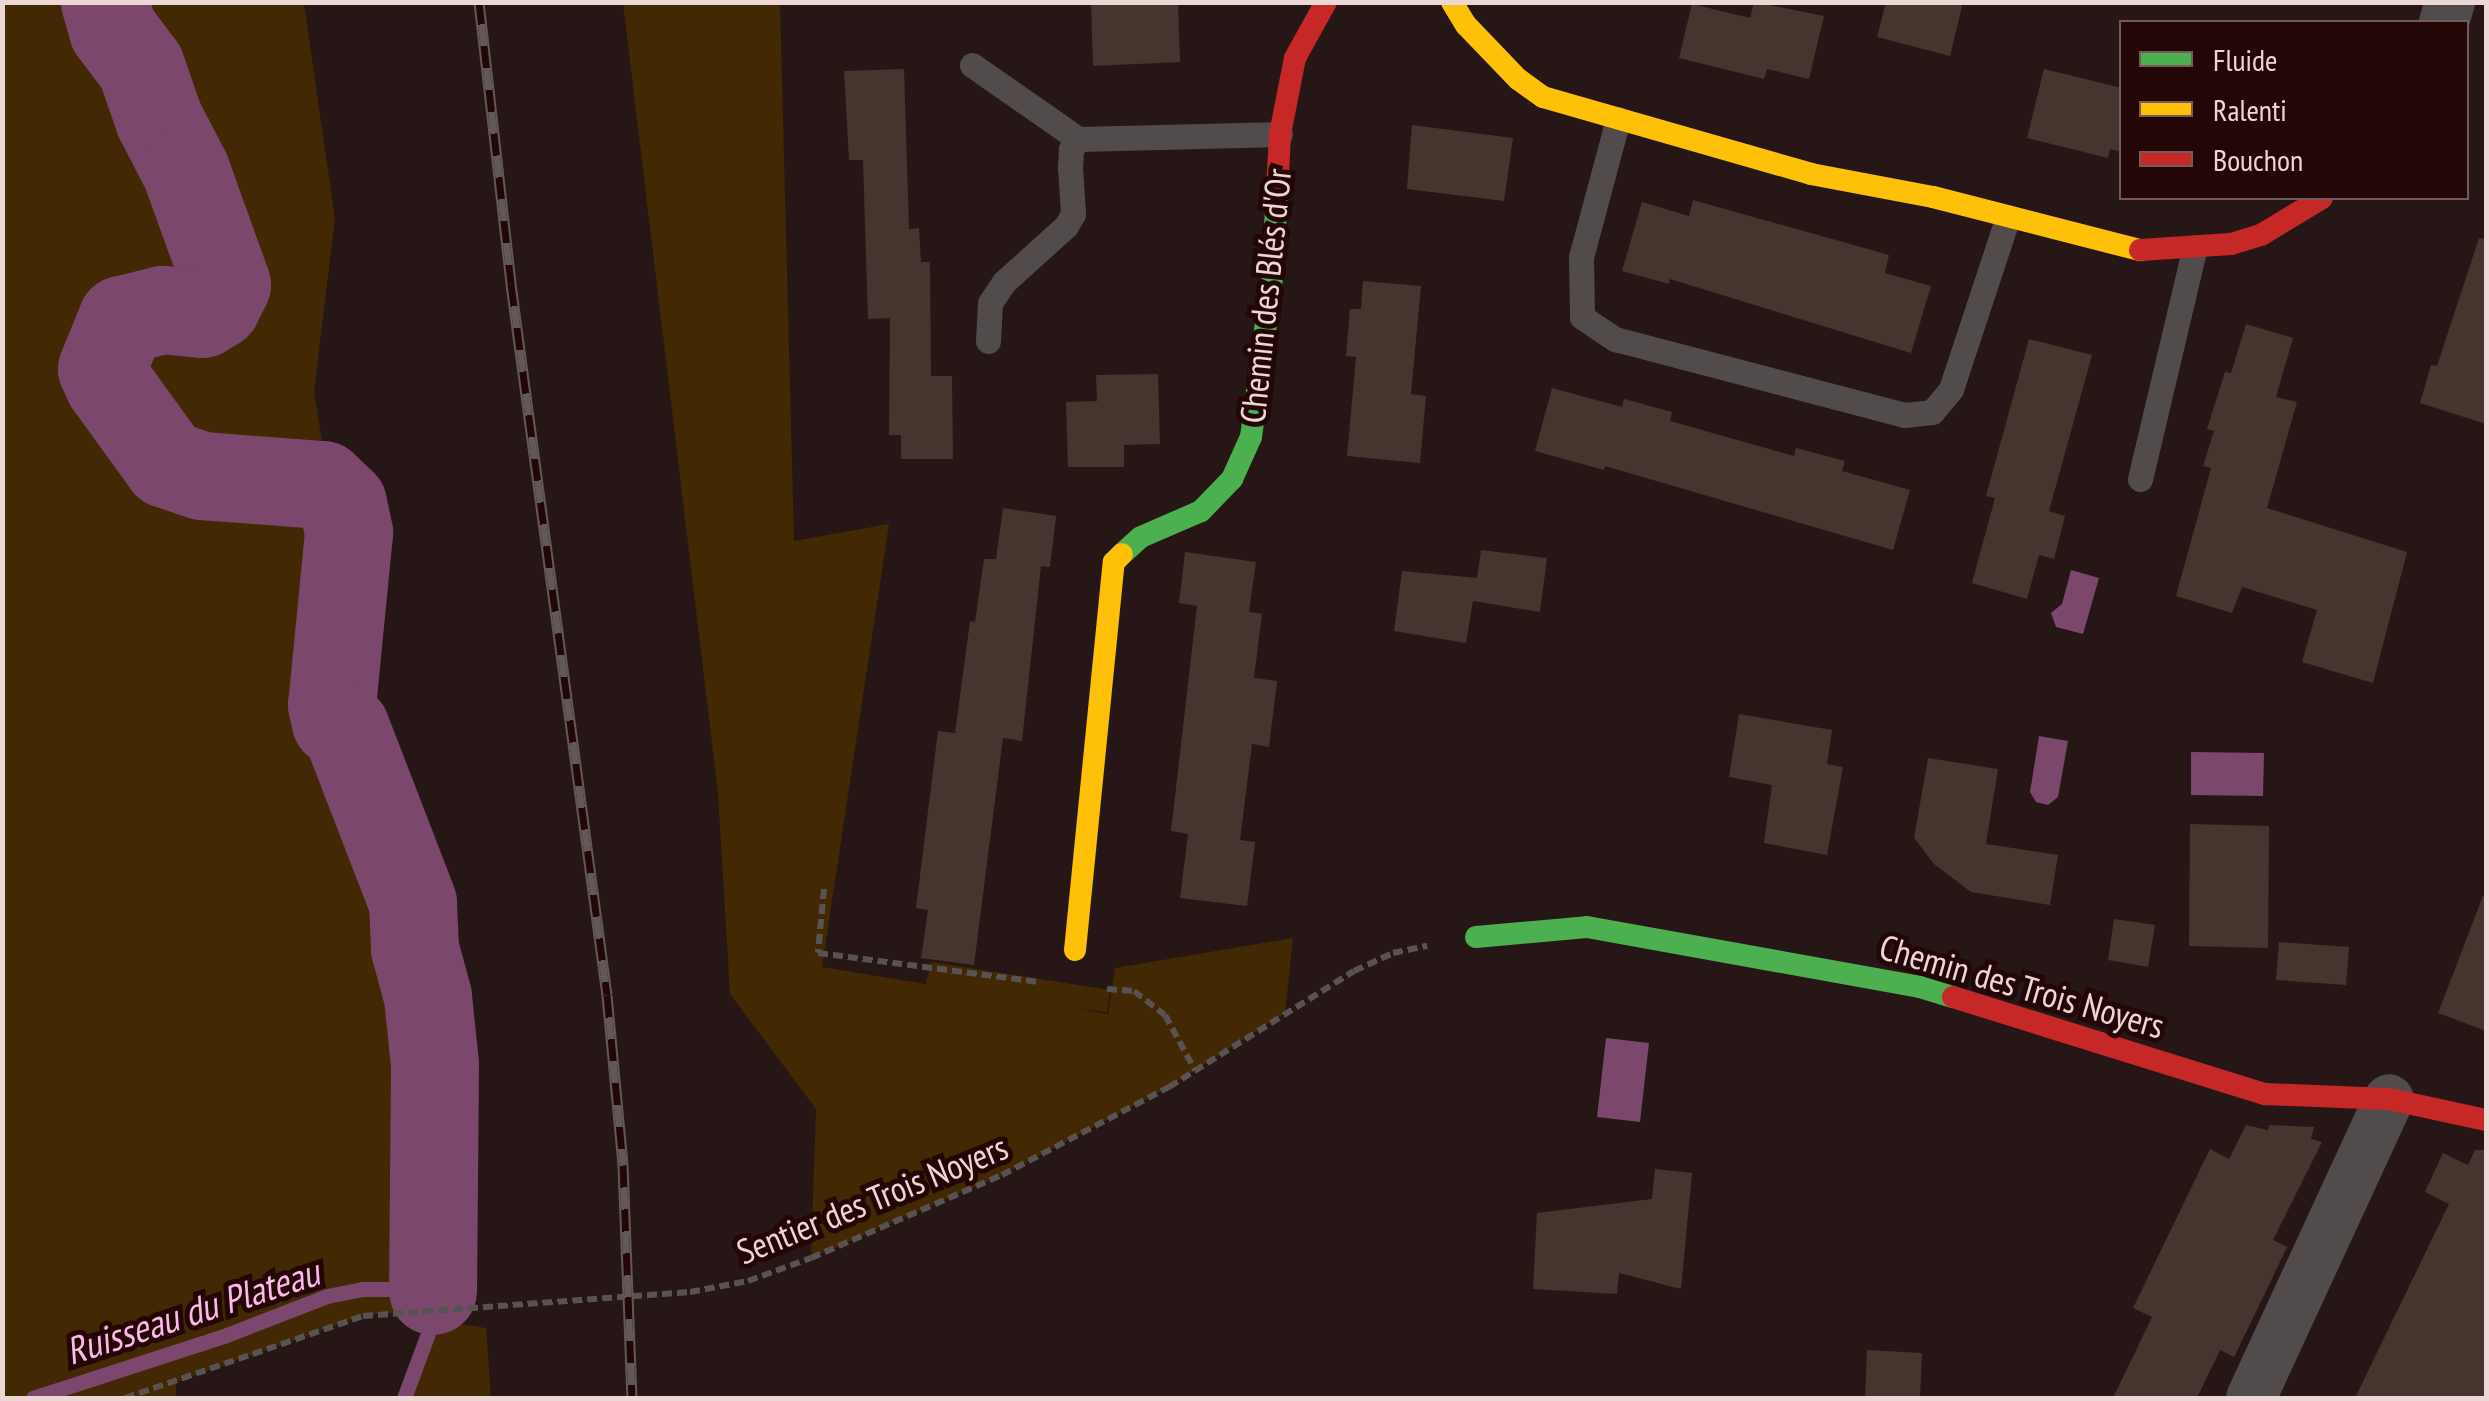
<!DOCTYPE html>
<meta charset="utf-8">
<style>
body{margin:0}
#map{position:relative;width:2489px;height:1401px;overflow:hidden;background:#261716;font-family:"PT Sans Narrow",sans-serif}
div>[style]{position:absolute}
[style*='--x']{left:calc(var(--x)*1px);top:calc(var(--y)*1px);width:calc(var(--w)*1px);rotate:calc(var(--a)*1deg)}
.green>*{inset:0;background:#422803}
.water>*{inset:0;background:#7b476c}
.stream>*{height:15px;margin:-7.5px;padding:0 7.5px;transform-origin:7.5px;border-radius:7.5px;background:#7b476c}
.river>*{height:88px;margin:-44px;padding:0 44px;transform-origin:44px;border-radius:44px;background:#7b476c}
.building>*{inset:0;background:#46352e}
.path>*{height:6px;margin-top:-3px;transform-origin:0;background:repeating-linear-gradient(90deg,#595252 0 10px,transparent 0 15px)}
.lane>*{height:25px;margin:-12.5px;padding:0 12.5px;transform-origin:12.5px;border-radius:12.5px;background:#524b4c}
.street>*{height:50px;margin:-25px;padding:0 25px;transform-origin:25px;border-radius:25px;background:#524b4c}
.fast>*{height:22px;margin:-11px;padding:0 11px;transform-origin:11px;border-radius:11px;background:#4caf50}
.slow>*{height:22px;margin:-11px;padding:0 11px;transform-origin:11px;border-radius:11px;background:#ffc107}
.jam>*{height:22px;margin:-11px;padding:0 11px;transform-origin:11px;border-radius:11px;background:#c62828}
.rail>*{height:11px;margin-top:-5.5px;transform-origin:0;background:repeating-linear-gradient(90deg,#230706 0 22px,#625858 0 44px);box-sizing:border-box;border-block:2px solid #625858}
span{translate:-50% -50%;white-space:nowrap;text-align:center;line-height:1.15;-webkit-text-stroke:10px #230706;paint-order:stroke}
.street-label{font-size:35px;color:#edd7d5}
.water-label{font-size:38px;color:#fcb9e9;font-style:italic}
.frame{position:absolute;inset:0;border:5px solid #edd7d5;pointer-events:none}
.legend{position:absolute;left:2119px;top:20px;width:350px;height:180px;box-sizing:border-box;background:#230706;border:2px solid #745a59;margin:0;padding:12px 18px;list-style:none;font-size:30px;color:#edd7d5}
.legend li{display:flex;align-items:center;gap:20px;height:50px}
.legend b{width:50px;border:2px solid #745a59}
</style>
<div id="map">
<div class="green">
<div style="clip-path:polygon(3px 2px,304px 3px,335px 219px,314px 391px,330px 492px,343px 504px,349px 533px,332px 705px,336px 722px,346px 729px,413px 903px,415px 949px,428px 997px,435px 1065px,433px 1308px,363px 1316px,176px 1382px,176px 1398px,3px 1398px)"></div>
<div style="clip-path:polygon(623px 3px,780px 3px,794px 541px,889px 524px,822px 967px,926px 984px,931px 962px,1110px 990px,1107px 1012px,1077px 1009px,1108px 1014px,1115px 968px,1293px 938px,1285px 1013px,1169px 1087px,1073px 1138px,1002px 1175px,811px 1258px,816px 1109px,730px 994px,718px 793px)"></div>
<div style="clip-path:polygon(348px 662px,433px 865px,433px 962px,422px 900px,357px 723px,343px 705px)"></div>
<div style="clip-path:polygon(433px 1320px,486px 1328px,491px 1398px,404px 1398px)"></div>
</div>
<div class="water">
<div style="clip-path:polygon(2071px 570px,2099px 578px,2083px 634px,2056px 627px,2051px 613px,2062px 604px)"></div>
<div style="clip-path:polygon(2039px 736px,2068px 741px,2058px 797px,2048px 805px,2036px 802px,2030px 792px)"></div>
<div style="clip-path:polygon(2191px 752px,2264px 753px,2263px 796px,2191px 795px)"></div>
<div style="clip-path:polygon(1606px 1038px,1649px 1043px,1640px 1122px,1597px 1117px)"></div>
</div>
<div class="stream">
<div style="--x:33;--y:1398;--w:201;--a:-18"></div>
<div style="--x:224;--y:1336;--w:110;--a:-21.2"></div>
<div style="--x:327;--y:1296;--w:37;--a:-11"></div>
<div style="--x:363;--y:1289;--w:63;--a:0"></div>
<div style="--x:426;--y:1289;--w:7;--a:16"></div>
<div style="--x:433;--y:1291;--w:29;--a:90"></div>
<div style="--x:433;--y:1320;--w:83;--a:110.4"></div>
</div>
<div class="river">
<div style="--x:105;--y:2;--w:29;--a:74"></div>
<div style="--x:113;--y:30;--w:46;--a:52.9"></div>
<div style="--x:141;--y:67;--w:55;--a:70.9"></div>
<div style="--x:159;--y:119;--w:59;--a:62.6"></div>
<div style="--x:186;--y:171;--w:121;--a:70.2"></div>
<div style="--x:227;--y:285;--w:22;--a:117"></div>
<div style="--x:217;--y:305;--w:17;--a:149"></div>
<div style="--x:202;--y:314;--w:39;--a:-174"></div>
<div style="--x:163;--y:310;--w:42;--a:166.3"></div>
<div style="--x:122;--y:320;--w:53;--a:112.2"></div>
<div style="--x:102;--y:369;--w:17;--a:65"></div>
<div style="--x:109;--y:384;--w:99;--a:54.1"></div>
<div style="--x:167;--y:464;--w:37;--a:19"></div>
<div style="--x:202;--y:476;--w:121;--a:4.3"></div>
<div style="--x:323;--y:485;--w:28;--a:44"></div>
<div style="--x:343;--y:504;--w:30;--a:78"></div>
<div style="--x:349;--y:533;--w:173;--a:95.6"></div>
<div style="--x:332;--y:705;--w:17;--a:77"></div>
<div style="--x:336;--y:722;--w:12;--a:35"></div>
<div style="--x:346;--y:729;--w:186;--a:68.9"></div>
<div style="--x:413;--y:903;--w:46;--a:87.5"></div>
<div style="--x:415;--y:949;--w:50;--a:74.8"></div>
<div style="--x:428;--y:997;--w:68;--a:84.1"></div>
<div style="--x:435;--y:1065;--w:226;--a:90.5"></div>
</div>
<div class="building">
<div style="clip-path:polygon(1091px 2px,1178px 2px,1180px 62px,1093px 66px)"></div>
<div style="clip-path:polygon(1754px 2px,1824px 16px,1809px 79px,1767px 69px,1764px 79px,1679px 58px,1692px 4px,1750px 18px)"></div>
<div style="clip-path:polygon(1886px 2px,1963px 2px,1950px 56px,1877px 37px)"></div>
<div style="clip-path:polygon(904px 69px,909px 229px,919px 228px,921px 262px,930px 262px,931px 376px,952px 376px,953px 459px,901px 459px,901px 435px,889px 435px,890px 318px,868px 319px,863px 160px,849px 160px,844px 71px)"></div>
<div style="clip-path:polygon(2044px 69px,2122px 88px,2122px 152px,2110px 149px,2108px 158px,2027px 138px)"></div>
<div style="clip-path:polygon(1412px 125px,1513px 138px,1504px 201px,1407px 189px)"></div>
<div style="clip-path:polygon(1693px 200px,1889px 255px,1885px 273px,1931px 286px,1911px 353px,1670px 279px,1669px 284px,1622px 271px,1642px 202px,1689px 216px)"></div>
<div style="clip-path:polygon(2479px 238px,2486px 239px,2486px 424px,2420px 403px,2431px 365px,2437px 366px)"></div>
<div style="clip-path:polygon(1363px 281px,1421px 286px,1411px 394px,1426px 396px,1420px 463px,1347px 456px,1356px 357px,1346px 356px,1350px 309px,1361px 309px)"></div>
<div style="clip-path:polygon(2246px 324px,2293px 338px,2276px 397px,2297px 402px,2267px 508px,2407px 552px,2373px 683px,2302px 662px,2317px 610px,2242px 587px,2232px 613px,2176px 596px,2211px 468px,2203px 466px,2214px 431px,2207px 429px,2225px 372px,2231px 373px)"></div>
<div style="clip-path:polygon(2029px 339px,2092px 355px,2049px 511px,2065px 516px,2054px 559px,2039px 555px,2027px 599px,1972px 583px,1995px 498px,1986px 496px)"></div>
<div style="clip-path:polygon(1158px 374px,1160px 444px,1124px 445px,1124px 467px,1068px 467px,1066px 402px,1097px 401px,1096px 375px)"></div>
<div style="clip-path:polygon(1552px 388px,1622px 407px,1624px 399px,1672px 412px,1670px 421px,1794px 456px,1796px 448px,1845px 461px,1842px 471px,1910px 490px,1893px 550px,1605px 466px,1604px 470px,1535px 451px)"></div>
<div style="clip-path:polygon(1003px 508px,1056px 516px,1050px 567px,1041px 566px,1022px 741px,1003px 738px,974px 965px,921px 958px,928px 910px,916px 908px,938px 731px,955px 733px,970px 621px,975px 622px,984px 559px,996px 559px)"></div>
<div style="clip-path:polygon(1481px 550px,1547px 558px,1540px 612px,1473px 601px,1466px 643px,1394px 631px,1402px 571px,1477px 578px)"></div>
<div style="clip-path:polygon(1185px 552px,1256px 562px,1249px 612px,1262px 614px,1254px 678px,1277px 681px,1269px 747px,1252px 744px,1240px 840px,1255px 842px,1247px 906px,1180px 898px,1188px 834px,1171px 831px,1197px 606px,1179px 603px)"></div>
<div style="clip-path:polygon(1739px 714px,1832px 730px,1827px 764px,1843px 767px,1827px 855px,1764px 843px,1772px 785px,1729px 777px)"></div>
<div style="clip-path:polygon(1928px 758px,1998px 769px,1986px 844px,2058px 855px,2050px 905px,1971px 892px,1934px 864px,1914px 838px)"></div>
<div style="clip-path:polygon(2190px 824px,2269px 826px,2268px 948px,2189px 946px)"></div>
<div style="clip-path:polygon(2483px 896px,2486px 896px,2486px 1031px,2438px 1013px)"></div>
<div style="clip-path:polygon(2114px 919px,2155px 925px,2148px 967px,2108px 960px)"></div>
<div style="clip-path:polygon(2279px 942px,2349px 947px,2346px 985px,2276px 980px)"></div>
<div style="clip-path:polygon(2246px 1125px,2268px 1130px,2269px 1125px,2314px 1127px,2311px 1139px,2322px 1142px,2273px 1240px,2287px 1247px,2269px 1285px,2234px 1357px,2220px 1350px,2197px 1398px,2113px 1398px,2152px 1317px,2133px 1308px,2210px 1149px,2229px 1159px)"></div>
<div style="clip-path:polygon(2475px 1150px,2486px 1150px,2486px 1398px,2355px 1398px,2449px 1204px,2425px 1192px,2443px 1153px,2468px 1165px)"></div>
<div style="clip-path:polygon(1655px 1169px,1692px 1173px,1681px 1289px,1619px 1273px,1617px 1294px,1533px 1289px,1537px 1213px,1652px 1199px)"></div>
<div style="clip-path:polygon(1867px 1350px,1922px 1353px,1920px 1398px,1865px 1398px)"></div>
</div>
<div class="path">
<div style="--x:824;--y:889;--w:64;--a:95.4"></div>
<div style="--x:818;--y:953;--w:221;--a:7.5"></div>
<div style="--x:1107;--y:989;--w:27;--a:4"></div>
<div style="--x:1134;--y:991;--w:39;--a:38"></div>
<div style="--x:1165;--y:1015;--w:63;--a:61.4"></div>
<div style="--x:125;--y:1398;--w:252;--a:-19"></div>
<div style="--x:363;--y:1316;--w:328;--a:-4.2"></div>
<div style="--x:690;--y:1292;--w:59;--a:-10.7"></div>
<div style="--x:748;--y:1281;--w:67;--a:-20.1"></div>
<div style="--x:811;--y:1258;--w:208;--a:-23.5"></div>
<div style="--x:1002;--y:1175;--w:189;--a:-27.8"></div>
<div style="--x:1169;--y:1087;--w:218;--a:-32.1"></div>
<div style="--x:1354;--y:971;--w:43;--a:-24.8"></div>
<div style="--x:1393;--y:953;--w:35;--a:-12"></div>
</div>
<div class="lane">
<div style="--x:972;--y:65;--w:129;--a:34.9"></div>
<div style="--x:1078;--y:139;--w:12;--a:125"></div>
<div style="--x:1071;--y:149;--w:18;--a:93"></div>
<div style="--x:1070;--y:167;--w:47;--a:86.3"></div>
<div style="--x:1073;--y:214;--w:14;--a:120"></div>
<div style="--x:1066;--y:226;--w:84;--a:137.9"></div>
<div style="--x:1004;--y:282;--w:25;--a:124"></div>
<div style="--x:990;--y:303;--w:38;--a:93"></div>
<div style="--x:1618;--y:119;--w:143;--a:105"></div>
<div style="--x:1581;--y:257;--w:60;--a:89"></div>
<div style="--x:1582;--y:317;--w:40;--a:34"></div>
<div style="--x:1615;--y:339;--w:299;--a:14.7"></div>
<div style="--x:1904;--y:415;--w:28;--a:-6"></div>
<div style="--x:1932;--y:412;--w:30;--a:-50"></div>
<div style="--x:1951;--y:389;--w:181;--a:-71.7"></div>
<div style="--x:1078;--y:139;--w:202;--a:-1.4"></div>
<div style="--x:2140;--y:479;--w:238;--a:-76.7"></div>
</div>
<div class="street">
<div style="--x:2444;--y:22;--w:21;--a:-73"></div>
<div style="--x:2251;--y:1398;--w:329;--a:-65.2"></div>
</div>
<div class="fast">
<div style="--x:1122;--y:554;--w:25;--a:-42"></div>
<div style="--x:1141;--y:537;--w:65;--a:-23.4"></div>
<div style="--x:1201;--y:511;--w:45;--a:-45.9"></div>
<div style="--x:1232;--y:479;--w:46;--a:-65.7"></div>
<div style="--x:1251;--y:437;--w:161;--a:-82.5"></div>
<div style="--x:1272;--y:277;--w:68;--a:-86.6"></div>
<div style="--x:1476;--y:937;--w:111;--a:-5.1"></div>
<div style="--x:1587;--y:927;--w:338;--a:10.2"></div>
<div style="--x:1920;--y:987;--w:34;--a:17"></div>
</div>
<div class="slow">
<div style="--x:1452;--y:2;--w:27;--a:59"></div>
<div style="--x:1466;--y:25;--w:75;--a:46.1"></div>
<div style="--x:1518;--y:79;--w:31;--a:36"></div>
<div style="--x:1543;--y:97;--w:279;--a:16"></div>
<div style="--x:1811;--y:174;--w:124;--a:10.7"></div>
<div style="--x:1933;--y:197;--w:214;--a:14.4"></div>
<div style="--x:1075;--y:950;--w:390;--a:-84.3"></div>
<div style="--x:1114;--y:562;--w:11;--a:-45"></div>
</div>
<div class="jam">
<div style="--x:1276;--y:209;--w:75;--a:-86.9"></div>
<div style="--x:1280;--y:134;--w:77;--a:-78.8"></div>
<div style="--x:1295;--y:58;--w:64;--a:-61"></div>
<div style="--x:2140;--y:250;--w:91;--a:-3.8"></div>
<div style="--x:2231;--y:244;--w:31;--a:-17"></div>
<div style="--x:2261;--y:235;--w:71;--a:-31.2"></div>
<div style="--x:1953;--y:997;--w:327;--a:17.3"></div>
<div style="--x:2265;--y:1094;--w:124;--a:2.3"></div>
<div style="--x:2389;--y:1099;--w:99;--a:12.2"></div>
</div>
<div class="rail">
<div style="--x:479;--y:2;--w:284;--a:83.5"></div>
<div style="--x:511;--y:284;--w:717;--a:82.31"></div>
<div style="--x:607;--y:995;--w:171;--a:84.6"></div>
<div style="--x:623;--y:1165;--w:233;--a:87.8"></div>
</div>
<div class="street-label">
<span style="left:1265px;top:296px;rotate:-84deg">Chemin des Blés d'Or</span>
<span style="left:2022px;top:986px;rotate:16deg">Chemin des Trois Noyers</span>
<span style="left:872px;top:1199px;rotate:-22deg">Sentier des Trois Noyers</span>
</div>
<div class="water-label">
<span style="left:192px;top:1311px;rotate:-18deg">Ruisseau du Plateau</span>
</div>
<div class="frame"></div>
<ul class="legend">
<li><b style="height:12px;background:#4caf50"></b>Fluide</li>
<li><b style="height:12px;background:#ffc107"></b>Ralenti</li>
<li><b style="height:12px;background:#c62828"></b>Bouchon</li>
</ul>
</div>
